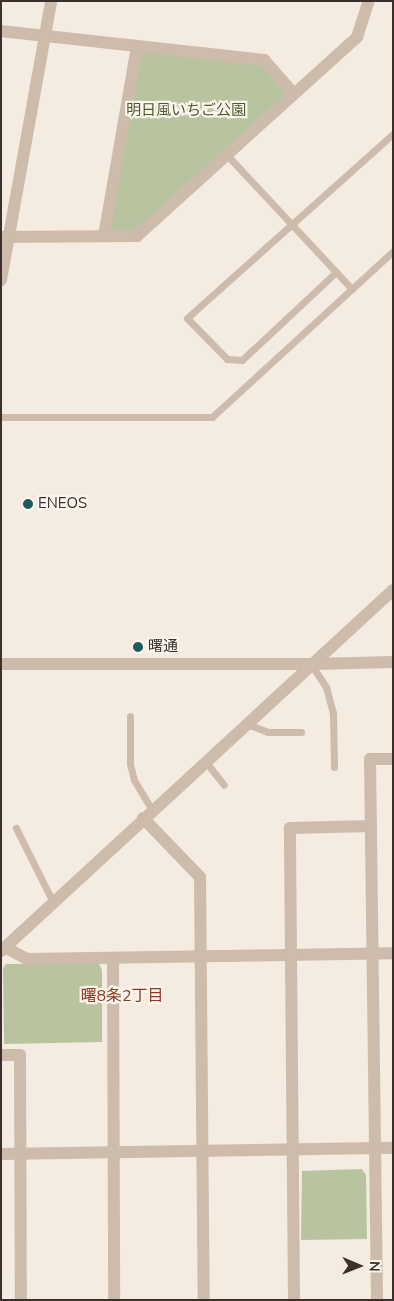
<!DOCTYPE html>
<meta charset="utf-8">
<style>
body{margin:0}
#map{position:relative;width:394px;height:1301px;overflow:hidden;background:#f4ebe1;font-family:"Nunito Sans","Noto Sans JP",sans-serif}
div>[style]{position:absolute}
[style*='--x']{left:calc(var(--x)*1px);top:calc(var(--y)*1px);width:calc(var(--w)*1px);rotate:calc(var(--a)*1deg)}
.green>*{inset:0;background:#b8c4a0}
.service>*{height:7px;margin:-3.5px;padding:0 3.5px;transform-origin:3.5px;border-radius:3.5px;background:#cdbbac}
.minor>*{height:12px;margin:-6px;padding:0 6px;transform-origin:6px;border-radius:6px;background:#cdbbac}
.tertiary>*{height:12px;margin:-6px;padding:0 6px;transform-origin:6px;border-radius:6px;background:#cdbbac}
.dots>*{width:14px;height:14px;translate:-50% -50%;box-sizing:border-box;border:2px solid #fbf5ee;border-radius:50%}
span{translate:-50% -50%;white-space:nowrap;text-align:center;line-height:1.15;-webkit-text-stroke:4.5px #fbf5ee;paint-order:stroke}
.park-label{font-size:15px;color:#4a5a2e}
.poi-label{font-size:15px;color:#3b302b}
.left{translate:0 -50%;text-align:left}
.neighbourhood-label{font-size:16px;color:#8c3b22}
.frame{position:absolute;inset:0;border:2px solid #3b302b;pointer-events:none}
.north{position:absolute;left:334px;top:1241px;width:50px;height:50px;-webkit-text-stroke:4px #fbf5ee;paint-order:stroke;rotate:91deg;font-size:14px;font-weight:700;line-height:20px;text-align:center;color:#3b302b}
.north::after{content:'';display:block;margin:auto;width:18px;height:22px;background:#3b302b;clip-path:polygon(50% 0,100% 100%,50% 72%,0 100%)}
</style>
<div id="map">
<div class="green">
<div style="clip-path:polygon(137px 46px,264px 60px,294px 94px,137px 236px,104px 236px)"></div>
<div style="clip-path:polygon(6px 964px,99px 964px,102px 970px,102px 1042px,4px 1044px,3px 968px)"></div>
<div style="clip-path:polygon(362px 1169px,366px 1175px,367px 1239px,301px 1240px,302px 1171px)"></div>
</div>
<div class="service">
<div style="--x:227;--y:155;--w:183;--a:47"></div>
<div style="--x:336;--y:272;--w:129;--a:136.9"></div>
<div style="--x:242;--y:360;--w:15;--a:-176"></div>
<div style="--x:227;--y:359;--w:57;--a:-134.3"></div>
<div style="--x:187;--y:318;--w:276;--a:-41.8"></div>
<div style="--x:1;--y:417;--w:211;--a:0"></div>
<div style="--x:212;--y:417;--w:246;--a:-42.5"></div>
<div style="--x:312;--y:666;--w:25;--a:56"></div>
<div style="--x:326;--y:687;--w:27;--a:75"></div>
<div style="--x:333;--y:713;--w:54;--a:88.9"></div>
<div style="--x:130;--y:716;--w:48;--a:90"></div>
<div style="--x:130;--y:764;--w:16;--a:76"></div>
<div style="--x:134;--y:780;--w:35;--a:59"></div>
<div style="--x:247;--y:724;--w:22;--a:21"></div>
<div style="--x:268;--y:732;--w:33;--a:0"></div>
<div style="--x:206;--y:762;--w:29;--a:52"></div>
<div style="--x:16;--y:828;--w:83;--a:63.4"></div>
</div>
<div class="minor">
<div style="--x:1;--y:31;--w:265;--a:6.3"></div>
<div style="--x:264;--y:60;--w:45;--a:48.6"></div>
<div style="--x:104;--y:236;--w:193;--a:-80.1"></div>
<div style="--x:1;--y:237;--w:136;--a:-0.4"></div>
<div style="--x:137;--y:236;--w:297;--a:-42.1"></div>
<div style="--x:357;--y:37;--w:38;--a:-72"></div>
<div style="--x:315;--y:664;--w:78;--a:-1.5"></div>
<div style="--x:143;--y:818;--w:82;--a:46"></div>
<div style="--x:200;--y:877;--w:423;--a:89.5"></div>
<div style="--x:5;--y:947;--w:25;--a:29"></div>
<div style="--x:27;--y:959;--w:366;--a:-0.9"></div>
<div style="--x:113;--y:958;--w:342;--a:89.8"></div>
<div style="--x:1;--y:1055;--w:19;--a:0"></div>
<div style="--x:20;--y:1055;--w:245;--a:89.8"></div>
<div style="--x:1;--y:1154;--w:392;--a:-0.9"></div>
<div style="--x:294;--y:1300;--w:472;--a:-90.5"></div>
<div style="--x:290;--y:828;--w:81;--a:-1.4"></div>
<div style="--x:377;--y:1300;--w:541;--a:-90.74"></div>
<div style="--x:370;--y:759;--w:23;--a:0"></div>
</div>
<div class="tertiary">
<div style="--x:1;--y:280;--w:283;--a:-79.8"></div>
<div style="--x:1;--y:664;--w:314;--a:0"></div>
<div style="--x:1;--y:951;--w:533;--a:-42.64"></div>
</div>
<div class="dots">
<div style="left:28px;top:504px;background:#1f5a5e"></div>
<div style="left:138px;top:647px;background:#1f5a5e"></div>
</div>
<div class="park-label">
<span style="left:186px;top:111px">明日風いちご公園</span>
</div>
<div class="poi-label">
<span class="left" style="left:38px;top:504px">ENEOS</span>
<span class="left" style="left:148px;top:647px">曙通</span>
</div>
<div class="neighbourhood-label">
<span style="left:122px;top:996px">曙8条2丁目</span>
</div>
<div class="frame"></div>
<div class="north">N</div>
</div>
